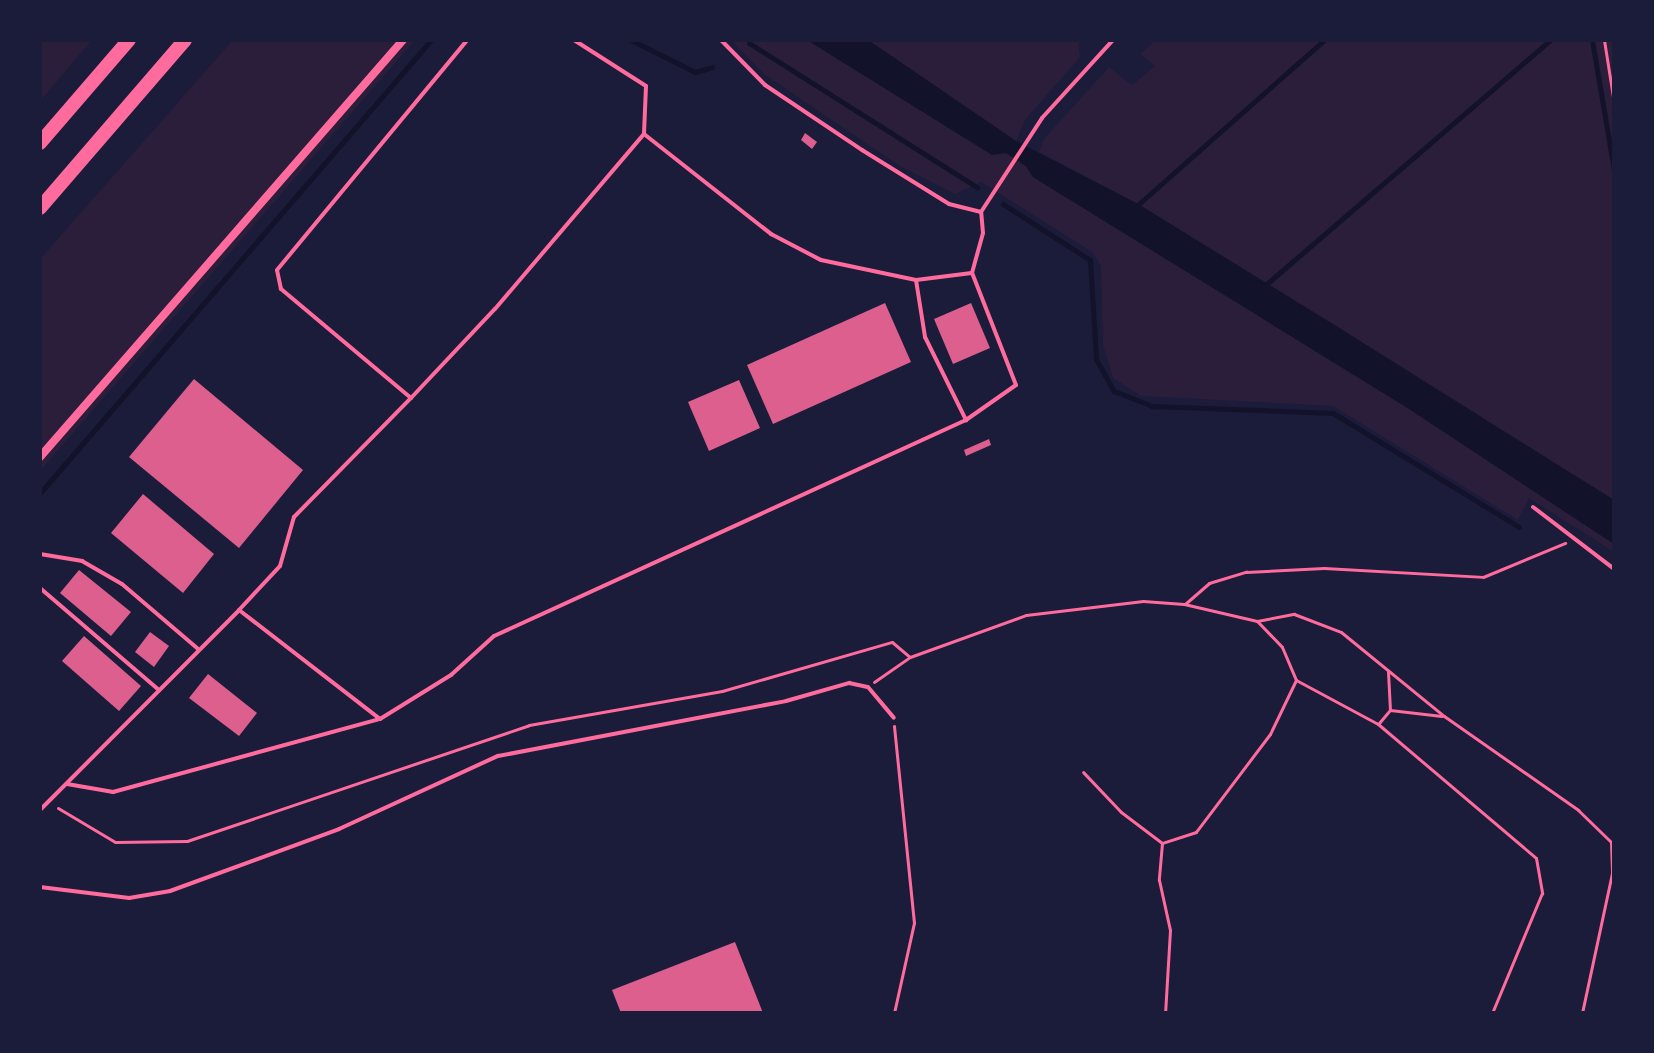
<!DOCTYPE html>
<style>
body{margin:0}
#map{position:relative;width:1654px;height:1053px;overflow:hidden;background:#1b1b3a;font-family:"IBM Plex Sans",sans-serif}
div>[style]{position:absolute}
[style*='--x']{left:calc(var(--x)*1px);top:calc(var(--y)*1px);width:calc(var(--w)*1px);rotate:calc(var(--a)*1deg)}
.green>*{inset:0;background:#2a1e3b}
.water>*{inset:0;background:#12122b}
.stream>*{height:5px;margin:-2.5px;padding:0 2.5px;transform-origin:2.5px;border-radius:2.5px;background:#12122b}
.building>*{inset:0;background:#dd5f8e}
.path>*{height:3px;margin:-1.5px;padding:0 1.5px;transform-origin:1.5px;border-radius:1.5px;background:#ff6b9d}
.service>*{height:4px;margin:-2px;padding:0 2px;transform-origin:2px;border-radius:2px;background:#ff6b9d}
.minor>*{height:8px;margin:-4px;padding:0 4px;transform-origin:4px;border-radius:4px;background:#ff6b9d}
.motorway>*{height:14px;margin:-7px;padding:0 7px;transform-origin:7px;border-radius:7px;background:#ff6b9d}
span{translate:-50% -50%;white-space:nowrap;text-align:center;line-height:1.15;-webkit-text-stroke:6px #1b1b3a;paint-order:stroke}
.frame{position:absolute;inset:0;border:42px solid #1b1b3a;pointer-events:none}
</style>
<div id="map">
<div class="green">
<div style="clip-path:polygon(40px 40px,92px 40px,40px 101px)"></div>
<div style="clip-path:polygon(233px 40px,415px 40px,40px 471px,40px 259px)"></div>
<div style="clip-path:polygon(731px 40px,807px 40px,992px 154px,1006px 153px,1026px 166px,1033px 177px,1406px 407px,1614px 544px,1614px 552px,1529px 498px,1518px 520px,1333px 406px,1141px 396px,1113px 378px,1103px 345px,1101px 266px,1092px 252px,981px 182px,955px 194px,900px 166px,764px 74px)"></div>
<div style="clip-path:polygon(868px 40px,1078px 40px,1080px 57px,1025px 120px,1016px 141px)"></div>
<div style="clip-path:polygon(1156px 40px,1614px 40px,1614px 500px,1138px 204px,1039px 152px,1044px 139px,1109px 67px,1132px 85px,1155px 66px,1140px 54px)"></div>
</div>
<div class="water">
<div style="clip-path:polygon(807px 40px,868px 40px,1016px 141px,1138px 204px,1333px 324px,1614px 500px,1614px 544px,1406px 407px,1033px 177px,1026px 166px,1006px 153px,992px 155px)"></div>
</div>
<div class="stream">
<div style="--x:631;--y:40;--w:72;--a:26.6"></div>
<div style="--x:695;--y:72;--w:18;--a:-16"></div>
<div style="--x:1592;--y:40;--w:132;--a:80.4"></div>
<div style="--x:749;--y:43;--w:270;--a:32.3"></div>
<div style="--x:1003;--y:204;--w:103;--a:32.8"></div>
<div style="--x:1090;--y:260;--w:99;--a:86.5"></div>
<div style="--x:1096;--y:359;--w:37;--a:61"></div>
<div style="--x:1114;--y:391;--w:41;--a:21.5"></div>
<div style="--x:1152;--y:406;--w:181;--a:2.2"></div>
<div style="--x:1333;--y:413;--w:218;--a:31.5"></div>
<div style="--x:1133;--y:209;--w:255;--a:-41.5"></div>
<div style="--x:1263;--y:287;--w:379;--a:-40.7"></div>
<div style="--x:40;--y:493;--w:598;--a:-49.2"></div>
</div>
<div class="building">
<div style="clip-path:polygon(805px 133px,817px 142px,812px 149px,801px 140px)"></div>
<div style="clip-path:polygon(885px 303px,911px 362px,773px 424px,747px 365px)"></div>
<div style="clip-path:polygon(971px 303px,990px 348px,953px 364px,934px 319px)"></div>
<div style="clip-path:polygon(194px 379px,303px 470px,239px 548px,129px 457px)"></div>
<div style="clip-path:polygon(739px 380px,760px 428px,709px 451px,688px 402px)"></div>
<div style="clip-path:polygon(989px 439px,991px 445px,966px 456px,964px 450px)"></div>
<div style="clip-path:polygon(143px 494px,214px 554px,183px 593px,111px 533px)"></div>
<div style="clip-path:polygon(79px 570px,131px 612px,111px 636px,60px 593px)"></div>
<div style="clip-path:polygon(150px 632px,169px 646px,154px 667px,135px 652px)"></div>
<div style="clip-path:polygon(84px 636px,141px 686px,119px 711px,62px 661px)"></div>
<div style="clip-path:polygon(208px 674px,257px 713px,239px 736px,189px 698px)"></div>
<div style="clip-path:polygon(735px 942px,763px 1013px,621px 1013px,612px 990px)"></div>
</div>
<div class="path">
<div style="--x:1604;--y:40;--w:64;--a:81"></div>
<div style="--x:1185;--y:604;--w:32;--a:-41"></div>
<div style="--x:1209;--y:583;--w:39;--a:-17"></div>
<div style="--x:1246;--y:572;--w:78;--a:-2.9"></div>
<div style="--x:1324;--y:568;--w:159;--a:3.2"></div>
<div style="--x:1483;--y:577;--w:89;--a:-22.5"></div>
<div style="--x:1257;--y:621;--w:38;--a:-11"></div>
<div style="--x:1294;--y:614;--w:50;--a:21"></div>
<div style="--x:1341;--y:632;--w:133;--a:39.2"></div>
<div style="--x:1444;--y:716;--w:164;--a:35"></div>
<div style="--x:1578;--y:810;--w:46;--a:44.1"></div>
<div style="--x:1611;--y:842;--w:31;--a:88"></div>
<div style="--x:1612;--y:873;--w:143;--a:102.1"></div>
<div style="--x:1296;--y:680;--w:93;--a:28.2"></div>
<div style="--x:1378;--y:724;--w:207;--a:40.3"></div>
<div style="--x:1536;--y:858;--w:36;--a:80"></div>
<div style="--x:1542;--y:893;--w:130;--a:112.6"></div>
<div style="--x:874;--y:682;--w:44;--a:-34.8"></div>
<div style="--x:910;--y:657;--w:123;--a:-19.9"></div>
<div style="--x:1026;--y:615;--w:118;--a:-6.8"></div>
<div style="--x:1143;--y:601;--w:41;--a:4.2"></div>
<div style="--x:1184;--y:604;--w:75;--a:13.1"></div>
<div style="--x:1257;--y:621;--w:36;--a:46"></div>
<div style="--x:1282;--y:647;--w:36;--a:67"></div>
<div style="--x:1296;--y:680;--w:60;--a:115.7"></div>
<div style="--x:1270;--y:734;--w:123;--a:127.1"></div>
<div style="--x:1196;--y:832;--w:36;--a:162"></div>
<div style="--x:1162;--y:843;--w:51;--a:-142.9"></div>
<div style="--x:1121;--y:812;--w:55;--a:-133.5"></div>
<div style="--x:1390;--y:710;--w:52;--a:6.6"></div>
<div style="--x:1379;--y:723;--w:17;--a:-50"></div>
<div style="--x:1390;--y:710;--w:39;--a:-93"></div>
<div style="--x:58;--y:808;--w:66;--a:30.8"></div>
<div style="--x:115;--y:842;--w:72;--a:-0.8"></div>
<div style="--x:187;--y:841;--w:361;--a:-18.7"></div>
<div style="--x:529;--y:725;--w:196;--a:-10"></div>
<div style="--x:722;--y:691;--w:177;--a:-16.1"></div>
<div style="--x:892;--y:642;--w:23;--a:40"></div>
<div style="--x:1162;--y:843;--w:37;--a:95"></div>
<div style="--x:1159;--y:880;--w:51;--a:77.6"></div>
<div style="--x:1170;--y:930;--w:83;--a:93.4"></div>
<div style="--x:894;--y:1013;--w:92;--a:-77.5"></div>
<div style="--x:914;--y:923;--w:198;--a:-95.8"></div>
</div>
<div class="service">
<div style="--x:574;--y:40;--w:85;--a:32.6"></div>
<div style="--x:646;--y:86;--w:48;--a:92.4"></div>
<div style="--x:644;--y:134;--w:162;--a:38.2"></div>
<div style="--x:771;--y:234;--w:56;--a:27.5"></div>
<div style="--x:821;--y:260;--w:97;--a:11.9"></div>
<div style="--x:916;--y:280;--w:56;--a:-7.1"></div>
<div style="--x:721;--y:40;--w:63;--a:45.6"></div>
<div style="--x:765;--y:85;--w:117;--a:33.8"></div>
<div style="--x:862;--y:150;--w:102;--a:31.8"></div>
<div style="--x:949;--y:204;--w:33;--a:14"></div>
<div style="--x:981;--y:212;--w:112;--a:-57"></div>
<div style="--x:1042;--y:118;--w:105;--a:-47.7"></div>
<div style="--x:916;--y:280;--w:58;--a:81"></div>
<div style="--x:925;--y:337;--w:93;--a:63.7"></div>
<div style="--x:411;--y:398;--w:122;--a:-46.7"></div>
<div style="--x:495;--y:309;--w:230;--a:-49.6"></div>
<div style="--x:1533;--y:507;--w:102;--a:37.4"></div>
<div style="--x:40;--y:554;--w:43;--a:9.5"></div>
<div style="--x:82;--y:561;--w:46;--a:29.9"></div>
<div style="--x:122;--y:584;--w:99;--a:40.5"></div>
<div style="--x:40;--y:588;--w:157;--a:40.6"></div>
<div style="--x:239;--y:610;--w:60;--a:-47"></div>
<div style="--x:280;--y:566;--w:51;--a:-74.1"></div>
<div style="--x:294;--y:517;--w:167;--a:-45.5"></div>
<div style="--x:411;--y:398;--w:170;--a:-140"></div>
<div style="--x:281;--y:289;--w:19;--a:-102"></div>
<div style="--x:277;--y:270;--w:298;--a:-50.4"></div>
<div style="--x:67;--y:784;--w:47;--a:9.9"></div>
<div style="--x:113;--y:792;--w:277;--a:-15.3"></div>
<div style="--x:380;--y:719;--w:84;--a:-31.8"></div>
<div style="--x:451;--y:675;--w:58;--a:-42.2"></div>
<div style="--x:494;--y:636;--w:519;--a:-24.59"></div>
<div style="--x:966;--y:420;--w:61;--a:-35"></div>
<div style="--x:1016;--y:385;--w:120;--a:-111.4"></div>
<div style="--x:972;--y:273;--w:41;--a:-74.6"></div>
<div style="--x:983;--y:233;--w:21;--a:-95"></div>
<div style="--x:40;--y:810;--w:282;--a:-45.1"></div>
<div style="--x:239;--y:610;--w:178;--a:37.7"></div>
<div style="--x:40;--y:887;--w:90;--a:7"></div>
<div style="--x:129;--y:898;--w:42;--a:-9.7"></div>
<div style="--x:170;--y:891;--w:180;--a:-20.1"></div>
<div style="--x:339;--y:829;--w:175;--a:-24.7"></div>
<div style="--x:498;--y:756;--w:293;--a:-10.8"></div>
<div style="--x:786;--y:701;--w:66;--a:-15.9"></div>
<div style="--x:849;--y:683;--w:19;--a:12"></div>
<div style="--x:868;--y:687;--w:40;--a:50"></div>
</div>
<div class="minor">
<div style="--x:40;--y:457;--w:553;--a:-48.96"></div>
</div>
<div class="motorway">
<div style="--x:40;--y:143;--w:136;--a:-49.2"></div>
<div style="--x:40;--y:208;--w:222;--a:-49.2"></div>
</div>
<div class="frame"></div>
</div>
